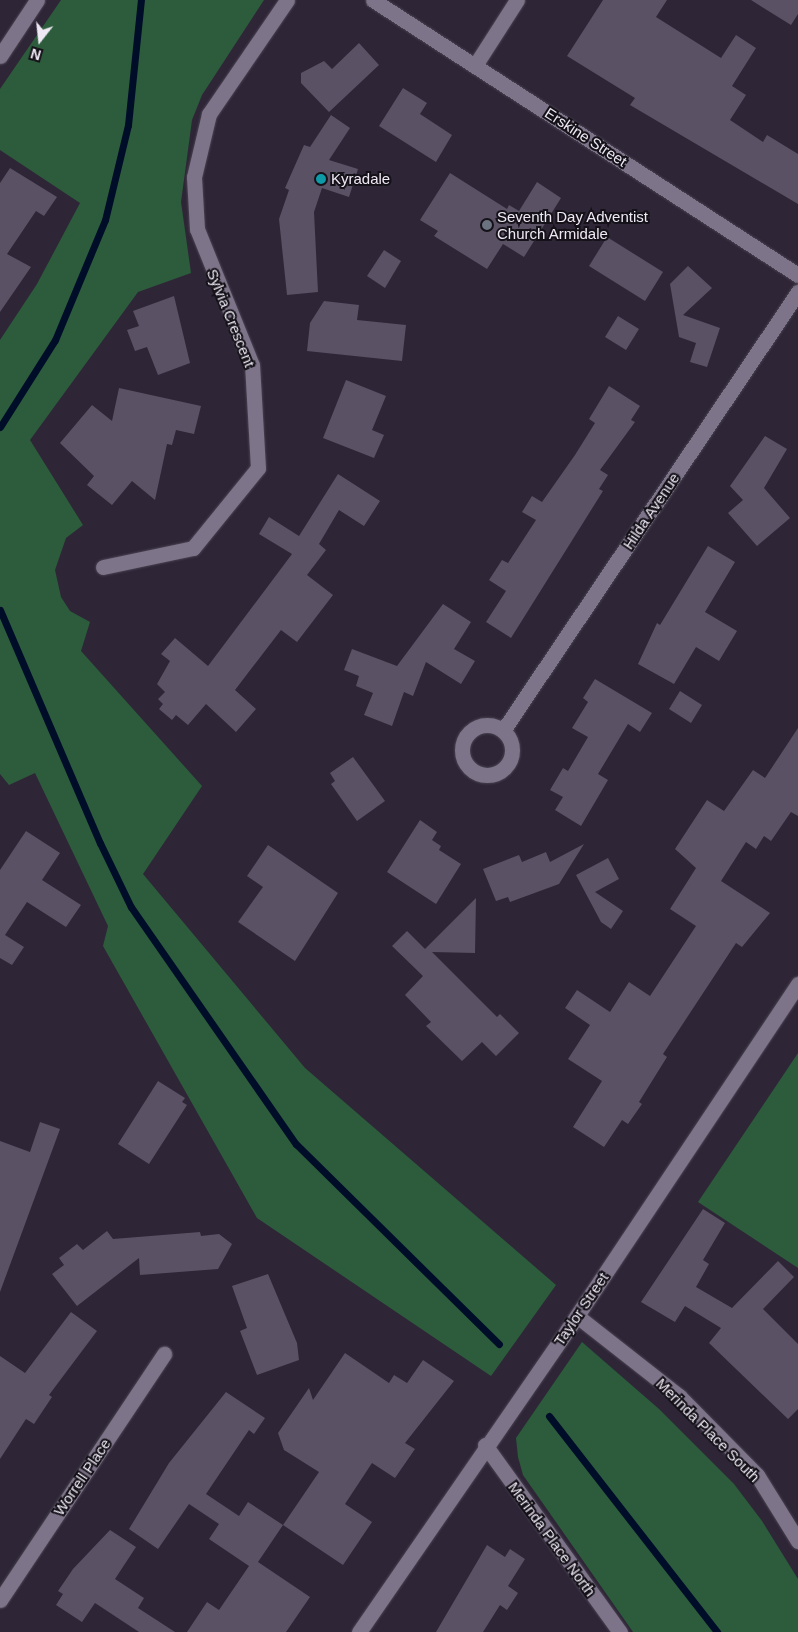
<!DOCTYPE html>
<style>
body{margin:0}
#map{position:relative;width:798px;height:1632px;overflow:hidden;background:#2e2637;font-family:Helvetica,sans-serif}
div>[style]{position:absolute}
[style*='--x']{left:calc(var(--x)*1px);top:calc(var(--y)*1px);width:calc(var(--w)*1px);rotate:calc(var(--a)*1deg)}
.green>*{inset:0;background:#2c5c3c}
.stream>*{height:7px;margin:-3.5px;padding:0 3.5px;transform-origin:3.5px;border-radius:3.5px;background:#000d28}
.building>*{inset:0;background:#5a5164}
.roads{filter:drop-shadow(0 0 1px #4a4352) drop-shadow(0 0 1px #4a4352)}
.street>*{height:15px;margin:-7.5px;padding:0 7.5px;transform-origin:7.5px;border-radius:7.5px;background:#7e7489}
.street>.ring{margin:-7.5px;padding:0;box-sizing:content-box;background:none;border:15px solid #7e7489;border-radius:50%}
.secondary>*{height:15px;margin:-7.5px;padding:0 7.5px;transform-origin:7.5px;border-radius:7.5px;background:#7e7489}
.dots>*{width:14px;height:14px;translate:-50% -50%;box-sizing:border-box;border:2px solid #141118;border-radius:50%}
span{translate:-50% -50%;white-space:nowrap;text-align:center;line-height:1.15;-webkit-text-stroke:4px #141118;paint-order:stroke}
.street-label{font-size:15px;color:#efe9f5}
.poi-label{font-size:15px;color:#efe9f5}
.left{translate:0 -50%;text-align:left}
.north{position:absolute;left:15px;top:15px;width:50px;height:50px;-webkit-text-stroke:4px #141118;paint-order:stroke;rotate:196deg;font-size:14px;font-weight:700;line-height:20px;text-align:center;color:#efe9f5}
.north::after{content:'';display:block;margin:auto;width:18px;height:22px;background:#efe9f5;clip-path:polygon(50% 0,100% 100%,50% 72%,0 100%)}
</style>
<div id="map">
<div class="green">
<div style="clip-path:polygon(61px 0,264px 0,202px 95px,192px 120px,181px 202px,191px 273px,138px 292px,30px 440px,83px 525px,66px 538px,55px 570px,61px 597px,70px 611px,90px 622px,81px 651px,202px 786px,143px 874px,305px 1068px,556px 1285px,491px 1376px,257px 1218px,103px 946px,108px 926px,35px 773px,9px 785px,0 774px,0 340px,37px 284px,80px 203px,0 150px,0 89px)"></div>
<div style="clip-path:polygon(798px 1053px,798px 1268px,698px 1202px)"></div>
<div style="clip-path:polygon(582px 1342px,659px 1409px,734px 1484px,762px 1521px,798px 1579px,798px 1632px,633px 1632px,523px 1475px,518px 1457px,516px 1438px)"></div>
</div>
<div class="stream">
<div style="--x:0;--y:427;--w:103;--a:-57.7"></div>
<div style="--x:55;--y:340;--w:130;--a:-67.4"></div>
<div style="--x:105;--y:220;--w:98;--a:-76.4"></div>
<div style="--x:128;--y:125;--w:126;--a:-84.1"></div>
<div style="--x:0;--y:610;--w:254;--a:66.8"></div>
<div style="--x:100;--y:843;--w:71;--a:64.2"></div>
<div style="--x:131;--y:907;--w:289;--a:55.2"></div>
<div style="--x:296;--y:1144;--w:285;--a:44.6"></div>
<div style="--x:549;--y:1416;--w:274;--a:52.1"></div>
</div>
<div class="building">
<div style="clip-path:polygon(603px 0,667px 0,656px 17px,721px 58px,736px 35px,756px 48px,732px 86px,746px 95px,730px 120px,763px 142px,767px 135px,798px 154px,798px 204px,630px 105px,635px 98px,567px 56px)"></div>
<div style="clip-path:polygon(751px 0,798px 0,798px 14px,791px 25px)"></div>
<div style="clip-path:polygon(359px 43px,379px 65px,329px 112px,301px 83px,301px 73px,324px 61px,332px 69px)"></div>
<div style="clip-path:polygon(403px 88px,427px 103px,420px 114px,452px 135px,436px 162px,379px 126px)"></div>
<div style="clip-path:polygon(331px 115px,350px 128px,329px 160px,358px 169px,349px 197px,322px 188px,314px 212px,318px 292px,287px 295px,279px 219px,289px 190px,285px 188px,304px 145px,310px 147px)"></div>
<div style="clip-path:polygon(10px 168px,57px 197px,44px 216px,36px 211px,7px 254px,31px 267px,0 312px,0 183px)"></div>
<div style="clip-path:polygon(450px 173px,507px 209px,509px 205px,519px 211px,537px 182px,561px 198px,524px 257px,503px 244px,487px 269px,434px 236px,438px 231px,420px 220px)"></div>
<div style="clip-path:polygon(607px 237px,663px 272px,645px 301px,589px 266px)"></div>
<div style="clip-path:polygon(384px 250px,401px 261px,385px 288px,367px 276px)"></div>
<div style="clip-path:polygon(688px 266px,712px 288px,683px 315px,720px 328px,707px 367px,690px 362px,696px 343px,679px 337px,670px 284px)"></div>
<div style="clip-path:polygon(174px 296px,190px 363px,158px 375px,147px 347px,135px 351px,127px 330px,139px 326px,133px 311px)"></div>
<div style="clip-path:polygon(324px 301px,359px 305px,357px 320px,406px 325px,402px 361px,307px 351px,310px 323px)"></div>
<div style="clip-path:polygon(618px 316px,639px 329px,626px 350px,605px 337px)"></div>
<div style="clip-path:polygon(346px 380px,386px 396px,372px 430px,384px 435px,374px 458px,323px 438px)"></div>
<div style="clip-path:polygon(609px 386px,640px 406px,631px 420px,635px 422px,600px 470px,608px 475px,599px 489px,603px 491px,511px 638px,486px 622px,506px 591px,489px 580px,502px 560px,508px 563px,536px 520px,522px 512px,532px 496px,542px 502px,575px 455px,595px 423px,589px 419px)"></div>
<div style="clip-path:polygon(119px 388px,201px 406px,194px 434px,176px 430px,172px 445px,167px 444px,155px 500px,132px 481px,112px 505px,87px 485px,94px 476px,60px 443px,92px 405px,112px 421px)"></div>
<div style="clip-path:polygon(765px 436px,787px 449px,764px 488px,790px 518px,757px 546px,728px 513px,743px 500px,730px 486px)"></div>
<div style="clip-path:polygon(338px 474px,380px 501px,364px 526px,339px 510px,319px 544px,326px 550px,307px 575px,333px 595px,297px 642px,281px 630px,235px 690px,256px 709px,236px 732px,206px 704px,188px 725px,176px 715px,172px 720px,159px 709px,163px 704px,158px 699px,165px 692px,157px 684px,170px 661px,161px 654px,175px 638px,208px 666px,292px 554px,259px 534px,269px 517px,299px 536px)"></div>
<div style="clip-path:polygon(708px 546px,735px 562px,705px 612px,737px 631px,719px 661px,696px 647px,674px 684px,638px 664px,657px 623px,660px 625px)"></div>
<div style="clip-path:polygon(443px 604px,471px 622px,454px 649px,475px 661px,461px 684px,426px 662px,413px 696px,404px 692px,392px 726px,364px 715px,373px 693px,356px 686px,359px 676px,344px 670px,352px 649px,397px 666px)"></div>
<div style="clip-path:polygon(595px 679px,652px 713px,640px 732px,628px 724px,598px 774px,608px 780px,581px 826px,555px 810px,563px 797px,550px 790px,563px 768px,568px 771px,588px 737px,572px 728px,588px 702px,583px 698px)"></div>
<div style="clip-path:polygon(680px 691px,702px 705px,691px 723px,669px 709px)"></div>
<div style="clip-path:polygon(798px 728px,798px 816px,791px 812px,771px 841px,764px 836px,756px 849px,746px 842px,721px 881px,770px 913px,742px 947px,736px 943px,663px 1054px,667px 1057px,639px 1102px,642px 1104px,628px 1124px,622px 1120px,604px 1147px,573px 1127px,602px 1081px,568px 1059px,590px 1025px,565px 1008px,577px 990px,610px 1012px,629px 982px,650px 996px,696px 926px,670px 909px,696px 868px,675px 849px,707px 800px,724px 811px,753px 770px,765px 778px)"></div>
<div style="clip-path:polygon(353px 757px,385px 801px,357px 821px,331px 784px,335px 781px,330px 773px)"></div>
<div style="clip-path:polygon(420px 820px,437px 832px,432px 840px,441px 846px,439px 850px,461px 864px,436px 904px,387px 872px)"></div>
<div style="clip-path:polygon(26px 831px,60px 853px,42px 880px,81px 905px,66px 927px,27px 902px,5px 935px,24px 947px,12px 965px,0 958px,0 870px)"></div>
<div style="clip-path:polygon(584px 844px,559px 884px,510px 902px,508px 897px,496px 901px,483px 869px,519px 855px,522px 862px,546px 852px,550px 862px)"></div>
<div style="clip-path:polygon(268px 845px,338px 893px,295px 961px,238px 922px,263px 887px,247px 876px)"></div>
<div style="clip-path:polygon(608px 858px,619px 879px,595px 892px,623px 911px,611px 929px,601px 922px,576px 875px)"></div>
<div style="clip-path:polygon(476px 898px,475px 953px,432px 952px,497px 1017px,500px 1014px,519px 1033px,496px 1056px,482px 1042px,462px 1061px,426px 1026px,431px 1022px,405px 995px,423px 976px,392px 946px,407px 931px,425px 949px)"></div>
<div style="clip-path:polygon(158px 1081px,185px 1098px,182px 1102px,187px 1105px,149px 1164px,118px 1144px)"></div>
<div style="clip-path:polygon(40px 1122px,60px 1129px,0 1292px,0 1141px,30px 1152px)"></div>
<div style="clip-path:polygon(703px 1209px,725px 1223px,703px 1260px,709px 1264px,696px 1287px,732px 1308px,778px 1261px,794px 1277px,763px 1309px,798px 1344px,798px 1409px,788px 1419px,709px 1343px,721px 1328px,685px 1306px,675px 1322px,641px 1302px)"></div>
<div style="clip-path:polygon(107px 1231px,113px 1239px,200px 1232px,201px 1236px,219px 1234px,232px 1244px,218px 1269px,140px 1275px,139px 1258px,77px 1306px,52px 1274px,64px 1265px,59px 1258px,77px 1244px,83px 1250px)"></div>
<div style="clip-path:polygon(268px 1274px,297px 1343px,299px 1360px,257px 1375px,240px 1331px,247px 1328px,232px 1286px)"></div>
<div style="clip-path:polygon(71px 1312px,97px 1331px,49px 1395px,52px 1397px,34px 1424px,26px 1419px,0 1459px,0 1356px,25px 1373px)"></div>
<div style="clip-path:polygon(345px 1353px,389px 1383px,394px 1375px,407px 1383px,423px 1360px,454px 1381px,405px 1443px,415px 1449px,395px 1478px,372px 1463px,345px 1504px,372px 1522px,343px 1565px,283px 1525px,319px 1472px,284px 1450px,278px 1433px,309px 1388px,313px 1400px)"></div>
<div style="clip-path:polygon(226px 1392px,265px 1418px,254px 1434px,249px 1430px,206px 1494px,239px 1516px,248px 1502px,283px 1525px,258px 1562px,310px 1597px,286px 1632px,187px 1632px,207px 1602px,219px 1610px,249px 1566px,209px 1539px,219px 1524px,189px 1504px,158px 1549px,129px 1529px,169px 1463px)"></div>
<div style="clip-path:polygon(110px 1530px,136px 1547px,115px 1579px,144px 1598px,138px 1608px,175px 1632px,139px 1632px,95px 1603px,82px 1622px,56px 1605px,63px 1594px,58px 1591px,73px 1569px)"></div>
<div style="clip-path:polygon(487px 1545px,505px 1557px,510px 1549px,525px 1559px,508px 1586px,518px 1593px,507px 1610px,500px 1605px,483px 1632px,436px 1632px)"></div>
</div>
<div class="roads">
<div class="street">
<div style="--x:0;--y:56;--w:67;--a:-56.5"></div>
<div style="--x:476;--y:64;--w:76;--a:-57.4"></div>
<div style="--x:103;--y:567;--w:92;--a:-11.9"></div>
<div style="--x:193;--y:548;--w:103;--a:-50.9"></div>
<div style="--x:258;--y:468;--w:103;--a:-93.3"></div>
<div style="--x:252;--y:365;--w:147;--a:-112"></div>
<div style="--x:197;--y:229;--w:52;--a:-93.3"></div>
<div style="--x:194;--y:177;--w:65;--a:-76.6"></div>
<div style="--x:209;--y:114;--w:138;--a:-55.6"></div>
<div class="ring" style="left:462px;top:725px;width:35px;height:35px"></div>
<div style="--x:504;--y:729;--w:527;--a:-56.07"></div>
<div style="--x:577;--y:1316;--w:130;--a:38.1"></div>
<div style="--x:679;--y:1396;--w:111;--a:45.4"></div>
<div style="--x:757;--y:1475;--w:78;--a:58.2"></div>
<div style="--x:485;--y:1445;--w:231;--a:54.2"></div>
<div style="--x:0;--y:1600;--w:296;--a:-56.3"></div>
<div style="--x:359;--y:1632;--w:368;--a:-55.4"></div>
<div style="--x:568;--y:1329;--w:415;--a:-56.3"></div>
</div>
<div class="secondary">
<div style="--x:373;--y:0;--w:506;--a:32.91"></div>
</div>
</div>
<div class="dots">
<div style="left:321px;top:179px;background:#0f9aa8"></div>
<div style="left:487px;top:225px;background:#6b7280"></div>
</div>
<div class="street-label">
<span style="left:586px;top:137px;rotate:33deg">Erskine Street</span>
<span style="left:231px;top:318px;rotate:68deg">Sylvia Crescent</span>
<span style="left:651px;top:511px;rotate:-56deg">Hilda Avenue</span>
<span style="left:581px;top:1309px;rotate:-56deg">Taylor Street</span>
<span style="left:708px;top:1430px;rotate:45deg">Merinda Place South</span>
<span style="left:82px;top:1477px;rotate:-56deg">Worrell Place</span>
<span style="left:552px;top:1539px;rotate:54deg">Merinda Place North</span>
</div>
<div class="poi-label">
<span class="left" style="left:331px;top:179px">Kyradale</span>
<span class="left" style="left:497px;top:225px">Seventh Day Adventist<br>Church Armidale</span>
</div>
<div class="north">N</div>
</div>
